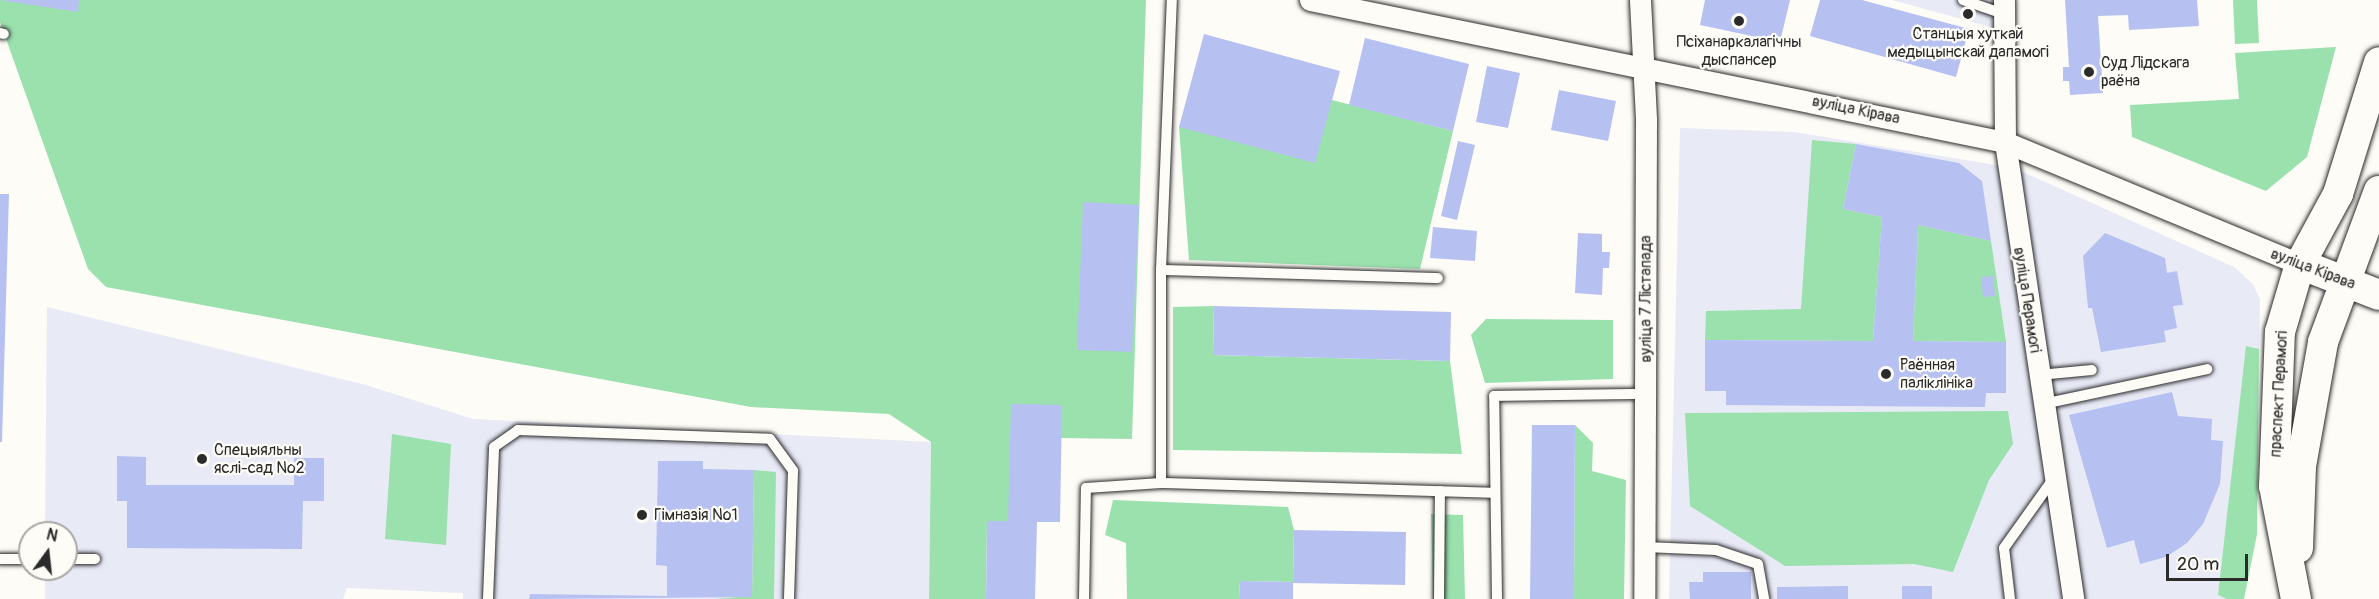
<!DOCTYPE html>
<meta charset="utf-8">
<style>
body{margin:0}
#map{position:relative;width:2379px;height:599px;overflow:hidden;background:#fdfcf7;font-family:Pangolin,sans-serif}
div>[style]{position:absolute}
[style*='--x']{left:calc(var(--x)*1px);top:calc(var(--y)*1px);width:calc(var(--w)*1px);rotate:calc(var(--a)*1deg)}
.built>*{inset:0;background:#e8eaf6}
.green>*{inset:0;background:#9ae1ae}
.building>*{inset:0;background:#b6c1f2}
.roads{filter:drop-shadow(0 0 2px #2b2b2b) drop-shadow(0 0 2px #2b2b2b)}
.lane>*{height:10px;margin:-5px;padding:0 5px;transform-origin:5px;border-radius:5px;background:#fdfcf7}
.street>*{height:21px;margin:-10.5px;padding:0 10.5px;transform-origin:10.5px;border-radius:10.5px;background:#fdfcf7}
.secondary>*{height:30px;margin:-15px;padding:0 15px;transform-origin:15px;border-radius:15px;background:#fdfcf7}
.dots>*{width:16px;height:16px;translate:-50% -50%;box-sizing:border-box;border:3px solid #fdfcf7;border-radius:50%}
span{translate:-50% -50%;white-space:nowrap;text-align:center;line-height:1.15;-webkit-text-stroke:4.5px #fdfcf7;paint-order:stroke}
.poi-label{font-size:16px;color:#2b2b2b}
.left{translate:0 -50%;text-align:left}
.street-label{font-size:16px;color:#2b2b2b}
.north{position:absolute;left:18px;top:521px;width:60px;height:60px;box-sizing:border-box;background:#fdfcf7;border:2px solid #a9a8a5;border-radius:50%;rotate:15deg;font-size:16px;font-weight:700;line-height:24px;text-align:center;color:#2b2b2b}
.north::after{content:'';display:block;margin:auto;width:21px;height:27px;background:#2b2b2b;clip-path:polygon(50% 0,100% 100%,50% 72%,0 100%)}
.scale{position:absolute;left:2166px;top:554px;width:82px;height:27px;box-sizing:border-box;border:3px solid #2b2b2b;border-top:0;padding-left:8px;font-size:18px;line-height:21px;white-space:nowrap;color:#2b2b2b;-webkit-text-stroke:4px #fdfcf7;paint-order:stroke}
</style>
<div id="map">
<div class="built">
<div style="clip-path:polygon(1892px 0,1992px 0,1994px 28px)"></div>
<div style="clip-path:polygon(1680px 128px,1794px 132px,2014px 168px,2234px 267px,2253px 284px,2260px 300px,2259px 349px,2247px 346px,2218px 595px,2227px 599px,1669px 599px)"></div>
<div style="clip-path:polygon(47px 307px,366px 385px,473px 419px,931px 442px,929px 599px,463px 599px,463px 593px,347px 588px,343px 599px,45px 599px,45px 569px,66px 569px,66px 533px,45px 533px)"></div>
</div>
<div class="green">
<div style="clip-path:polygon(0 0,1146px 0,1132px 439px,1061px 438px,1008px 521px,987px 521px,986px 599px,929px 599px,931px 442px,889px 414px,751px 407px,106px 287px,88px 269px,0 22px)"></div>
<div style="clip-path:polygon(2233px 0,2257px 0,2259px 43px,2235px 44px)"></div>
<div style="clip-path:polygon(2336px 47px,2307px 157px,2266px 191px,2132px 137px,2130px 105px,2239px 99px,2235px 53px)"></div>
<div style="clip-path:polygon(1332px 100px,1453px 131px,1420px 269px,1189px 260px,1179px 127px)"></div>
<div style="clip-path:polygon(1812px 140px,1856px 144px,1843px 209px,1882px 217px,1873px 341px,1705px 340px,1706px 311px,1801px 309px)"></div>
<div style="clip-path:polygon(1918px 225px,1991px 241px,2006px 342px,1913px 341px)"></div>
<div style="clip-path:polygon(1214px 306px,1213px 355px,1450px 361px,1462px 454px,1173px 450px,1173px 307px)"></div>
<div style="clip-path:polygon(1486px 319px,1613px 320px,1613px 379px,1485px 383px,1471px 335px)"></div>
<div style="clip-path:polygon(2246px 346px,2259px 349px,2257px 534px,2244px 599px,2227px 599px,2218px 595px)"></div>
<div style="clip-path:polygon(2008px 411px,2013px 444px,1989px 480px,1953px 572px,1914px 564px,1785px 566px,1690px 506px,1685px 413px)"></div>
<div style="clip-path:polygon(1575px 425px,1593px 443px,1592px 471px,1626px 480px,1624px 599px,1574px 599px)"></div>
<div style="clip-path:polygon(392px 434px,451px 444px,446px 545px,385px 539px)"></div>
<div style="clip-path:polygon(754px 470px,776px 472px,774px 599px,714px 599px,752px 596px)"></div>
<div style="clip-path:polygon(1113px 500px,1288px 507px,1294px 530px,1293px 582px,1240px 581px,1239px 599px,1127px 599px,1126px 543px,1105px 535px)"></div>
<div style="clip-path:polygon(1431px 514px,1463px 515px,1465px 599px,1433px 599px)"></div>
</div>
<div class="building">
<div style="clip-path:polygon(0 0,79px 0,78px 12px)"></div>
<div style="clip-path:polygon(1705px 0,1790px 0,1780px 42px,1700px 25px)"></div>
<div style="clip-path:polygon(1820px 0,1862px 0,1969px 29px,1956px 77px,1810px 36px)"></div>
<div style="clip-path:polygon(2065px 0,2197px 0,2199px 26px,2129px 30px,2128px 15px,2098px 16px,2103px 93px,2070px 95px,2069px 81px,2063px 81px,2063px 67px,2069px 67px)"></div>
<div style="clip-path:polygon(1204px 34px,1340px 71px,1315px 163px,1179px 127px)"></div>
<div style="clip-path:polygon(1365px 38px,1469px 64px,1453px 131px,1349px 105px)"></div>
<div style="clip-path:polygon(1487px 66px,1520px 73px,1508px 128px,1476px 122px)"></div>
<div style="clip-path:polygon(1559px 90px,1616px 101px,1608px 141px,1551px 130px)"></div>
<div style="clip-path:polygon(1458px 141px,1475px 145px,1457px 220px,1441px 216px)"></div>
<div style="clip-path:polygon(1856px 144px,1959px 163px,1982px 181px,1991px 241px,1918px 225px,1913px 341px,2006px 342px,2006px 393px,1986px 393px,1985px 407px,1726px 405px,1726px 391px,1705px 391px,1705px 340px,1873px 341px,1882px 217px,1843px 209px)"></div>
<div style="clip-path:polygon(0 194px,9px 194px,2px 442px,0 442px)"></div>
<div style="clip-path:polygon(1083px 202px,1139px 205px,1132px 352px,1077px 350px)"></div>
<div style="clip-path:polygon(1433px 227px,1477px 231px,1475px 261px,1430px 258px)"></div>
<div style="clip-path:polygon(1578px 233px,1602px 234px,1602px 252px,1610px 252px,1609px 268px,1603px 268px,1602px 295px,1575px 293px)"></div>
<div style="clip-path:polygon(2105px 233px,2165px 258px,2167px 273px,2177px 271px,2183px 305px,2173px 306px,2177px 328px,2164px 331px,2166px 342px,2101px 352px,2092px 308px,2088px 308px,2083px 256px)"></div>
<div style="clip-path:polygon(1993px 276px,1995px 296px,1983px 297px,1981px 277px)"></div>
<div style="clip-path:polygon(1214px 306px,1451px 312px,1450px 361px,1213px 355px)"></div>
<div style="clip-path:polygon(2172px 392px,2178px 416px,2212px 419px,2211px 440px,2223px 441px,2220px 484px,2203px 524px,2187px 543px,2166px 557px,2140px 564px,2134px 540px,2107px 548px,2069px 415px)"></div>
<div style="clip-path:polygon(1011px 404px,1062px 405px,1060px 522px,1037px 522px,1035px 599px,986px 599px,987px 521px,1008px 521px)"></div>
<div style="clip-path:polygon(1532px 425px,1575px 425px,1574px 599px,1530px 599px)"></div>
<div style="clip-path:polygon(117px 456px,146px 457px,146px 485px,294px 485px,294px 458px,324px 458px,324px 501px,303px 501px,302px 549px,127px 548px,127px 501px,117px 501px)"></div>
<div style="clip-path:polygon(658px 461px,703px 461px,703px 469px,754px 470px,752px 597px,529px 599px,530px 594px,667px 596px,667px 566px,656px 565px)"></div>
<div style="clip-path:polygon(1294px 530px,1406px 532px,1405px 585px,1293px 583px)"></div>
<div style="clip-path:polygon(1703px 572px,1751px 572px,1751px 599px,1690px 599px,1689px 582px,1703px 582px)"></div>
<div style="clip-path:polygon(1240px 581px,1293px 582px,1293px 599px,1239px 599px)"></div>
<div style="clip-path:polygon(1848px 586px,1848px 599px,1777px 599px,1777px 587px)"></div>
<div style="clip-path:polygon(1902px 586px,1932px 586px,1932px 599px,1902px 599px)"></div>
</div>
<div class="roads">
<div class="lane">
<div style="--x:1963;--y:0;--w:43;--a:18.9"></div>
<div style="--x:0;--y:33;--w:4;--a:14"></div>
<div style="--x:1161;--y:270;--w:277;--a:1.7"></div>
<div style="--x:2039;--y:375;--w:53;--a:-5.4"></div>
<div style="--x:2043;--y:404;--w:168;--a:-12"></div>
<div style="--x:1161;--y:483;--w:334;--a:1.7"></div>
<div style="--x:1645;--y:547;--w:71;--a:2.4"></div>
<div style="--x:1716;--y:550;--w:44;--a:18.4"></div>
<div style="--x:1758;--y:564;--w:36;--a:80"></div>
<div style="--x:0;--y:559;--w:30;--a:0"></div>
<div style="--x:66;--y:559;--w:29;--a:0"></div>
<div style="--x:488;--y:599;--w:152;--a:-87.7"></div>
<div style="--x:494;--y:447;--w:29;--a:-35"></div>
<div style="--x:518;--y:430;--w:252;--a:2"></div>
<div style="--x:770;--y:439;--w:39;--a:54"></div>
<div style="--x:793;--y:471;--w:128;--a:91.8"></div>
<div style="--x:1084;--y:599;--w:111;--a:-89"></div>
<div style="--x:1086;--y:488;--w:75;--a:-3.8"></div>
<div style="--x:1161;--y:483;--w:213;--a:-90"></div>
<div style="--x:1161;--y:270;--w:270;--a:-87.7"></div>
<div style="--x:1439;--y:599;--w:108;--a:-89.5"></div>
<div style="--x:1497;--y:599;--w:203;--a:-90.8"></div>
<div style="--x:1494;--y:396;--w:151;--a:-0.8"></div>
<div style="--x:2010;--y:599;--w:51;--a:-96.7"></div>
<div style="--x:2004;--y:548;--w:86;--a:-54.5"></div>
</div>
<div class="street">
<div style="--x:1310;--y:0;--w:709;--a:11.55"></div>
<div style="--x:2005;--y:142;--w:319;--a:22.5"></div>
<div style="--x:1640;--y:0;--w:120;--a:87.1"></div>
<div style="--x:1646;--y:120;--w:479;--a:90.2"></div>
<div style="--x:2004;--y:0;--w:142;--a:89.6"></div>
<div style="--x:2005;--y:142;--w:462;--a:81.5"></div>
</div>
<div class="secondary">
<div style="--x:2300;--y:264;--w:85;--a:21.4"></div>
<div style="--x:2298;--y:548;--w:82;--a:-87.9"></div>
<div style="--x:2301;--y:466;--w:126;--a:-79.9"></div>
<div style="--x:2323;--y:342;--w:161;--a:-69.7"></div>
<div style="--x:2296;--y:599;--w:115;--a:-101"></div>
<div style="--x:2274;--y:486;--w:154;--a:-87.8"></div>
<div style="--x:2280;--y:332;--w:71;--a:-73.6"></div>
<div style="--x:2300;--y:264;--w:80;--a:-61.5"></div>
<div style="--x:2338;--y:194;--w:138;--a:-72.7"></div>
</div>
</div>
<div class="dots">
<div style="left:1968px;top:14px;background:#2b2b2b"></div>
<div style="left:1739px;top:21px;background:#2b2b2b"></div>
<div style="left:2089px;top:72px;background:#2b2b2b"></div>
<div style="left:1886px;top:374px;background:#2b2b2b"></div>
<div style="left:202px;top:459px;background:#2b2b2b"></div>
<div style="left:642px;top:515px;background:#2b2b2b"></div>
</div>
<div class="poi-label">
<span style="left:1968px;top:43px">Станцыя хуткай<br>медыцынскай дапамогі</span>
<span style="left:1739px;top:51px">Псіханаркалагічны<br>дыспансер</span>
<span class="left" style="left:2101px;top:72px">Суд Лідскага<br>раёна</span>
<span class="left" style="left:1900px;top:374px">Раённая<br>паліклініка</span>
<span class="left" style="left:214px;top:459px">Спецыяльны<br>яслі-сад №2</span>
<span class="left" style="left:654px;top:515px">Гімназія №1</span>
</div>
<div class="street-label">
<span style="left:1856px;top:110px;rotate:12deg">вуліца Кірава</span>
<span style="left:2313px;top:269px;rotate:21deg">вуліца Кірава</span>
<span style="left:1646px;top:299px;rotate:-90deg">вуліца 7 Лістапада</span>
<span style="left:2027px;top:300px;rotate:81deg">вуліца Перамогі</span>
<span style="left:2279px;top:394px;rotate:-87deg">праспект Перамогі</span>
</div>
<div class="north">N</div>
<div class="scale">20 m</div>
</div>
